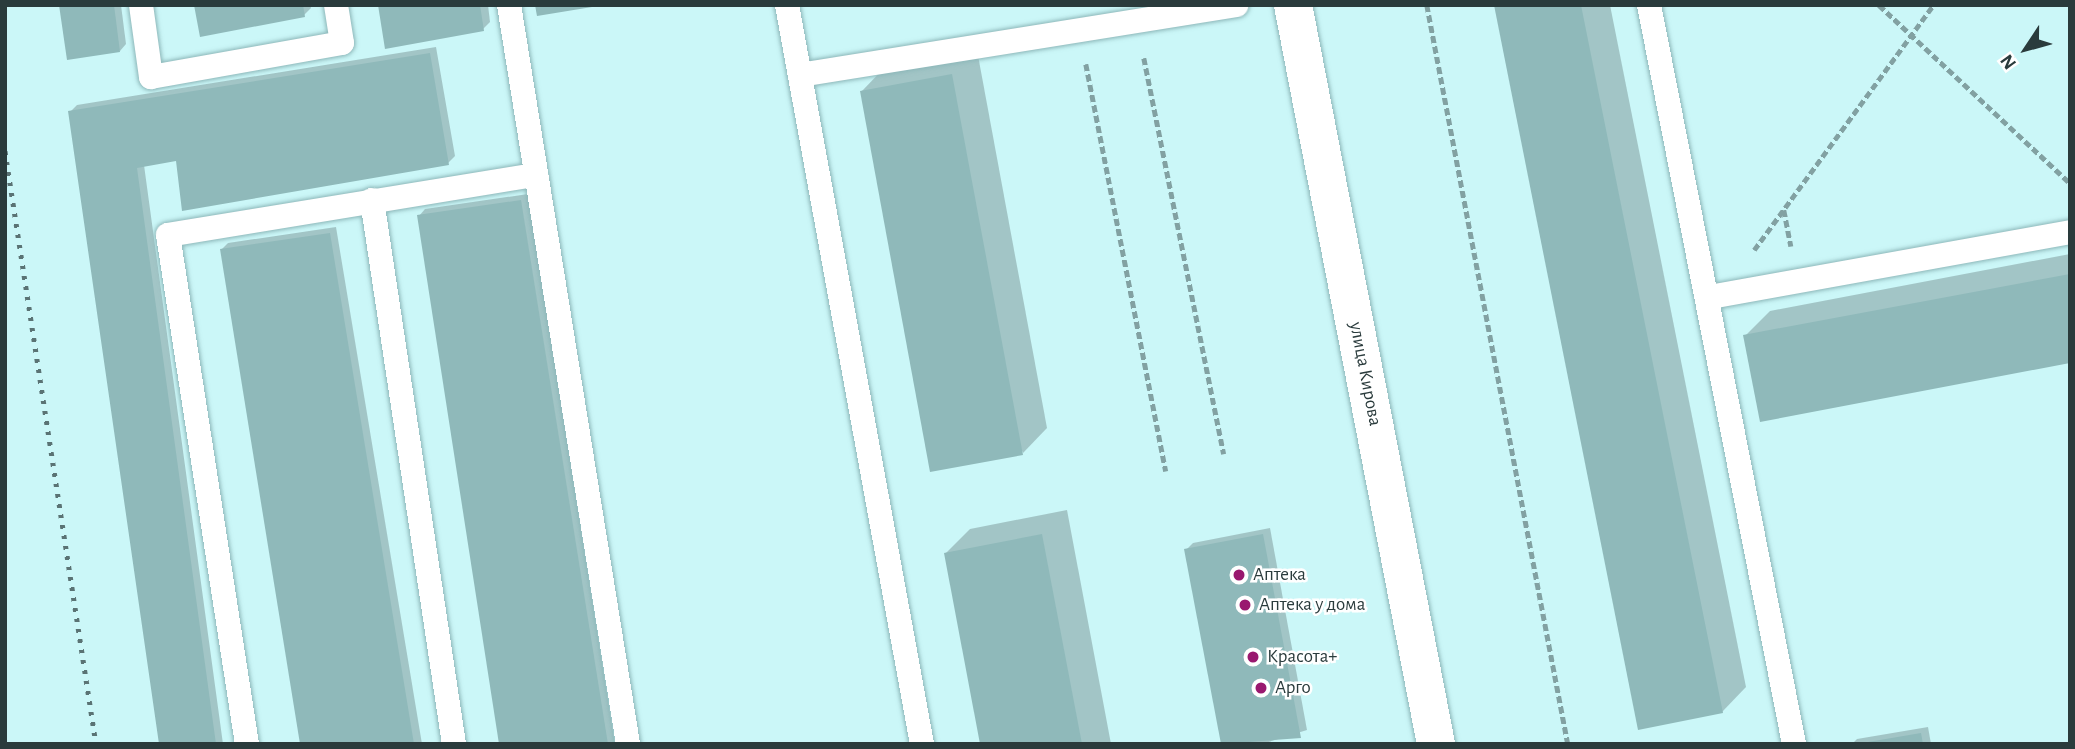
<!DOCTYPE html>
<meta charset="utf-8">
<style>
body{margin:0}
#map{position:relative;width:2075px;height:749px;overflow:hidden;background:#cbf7f8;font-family:"Alegreya Sans",sans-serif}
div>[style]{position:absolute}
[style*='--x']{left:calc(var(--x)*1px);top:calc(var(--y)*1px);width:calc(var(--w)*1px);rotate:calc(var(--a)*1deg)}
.shadow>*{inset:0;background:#0003}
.building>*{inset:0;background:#8fb9ba}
.path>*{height:4.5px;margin-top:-2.25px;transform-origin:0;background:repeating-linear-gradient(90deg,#82a1a2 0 7px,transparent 0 10.5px)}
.roads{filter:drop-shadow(0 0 2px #8db7b9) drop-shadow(0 0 2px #8db7b9)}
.service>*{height:24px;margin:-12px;padding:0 12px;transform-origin:12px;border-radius:12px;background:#fff}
.tertiary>*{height:38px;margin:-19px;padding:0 19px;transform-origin:19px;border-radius:19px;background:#fff}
.rail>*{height:5px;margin-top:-2.5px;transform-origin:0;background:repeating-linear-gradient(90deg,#5a7374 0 3.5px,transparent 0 10.5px)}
.dots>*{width:19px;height:19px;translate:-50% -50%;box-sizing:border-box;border:4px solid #fff;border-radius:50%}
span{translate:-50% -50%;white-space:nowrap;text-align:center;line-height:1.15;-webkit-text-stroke:5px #fff;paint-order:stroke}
.street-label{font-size:19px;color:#2a3b3c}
.poi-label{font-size:19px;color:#2a3b3c}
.left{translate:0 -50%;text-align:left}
.frame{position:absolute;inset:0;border:7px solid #2a3b3c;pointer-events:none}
.north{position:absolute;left:1991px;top:14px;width:70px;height:70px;-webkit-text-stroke:5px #fff;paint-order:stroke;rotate:234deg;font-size:19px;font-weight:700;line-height:28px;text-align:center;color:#2a3b3c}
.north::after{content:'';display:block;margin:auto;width:24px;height:32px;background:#2a3b3c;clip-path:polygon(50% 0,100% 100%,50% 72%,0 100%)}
</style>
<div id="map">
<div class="shadow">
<div style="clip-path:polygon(60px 5px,121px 5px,126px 44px,120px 51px)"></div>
<div style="clip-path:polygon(196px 5px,310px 5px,311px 8px,304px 15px)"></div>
<div style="clip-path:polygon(380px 5px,488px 5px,490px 22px,483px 29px)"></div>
<div style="clip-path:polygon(1496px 5px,1610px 5px,1746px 687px,1722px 712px)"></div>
<div style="clip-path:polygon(436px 47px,455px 156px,448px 163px,178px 159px,144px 165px,223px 744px,161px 744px,70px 112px,77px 105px)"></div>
<div style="clip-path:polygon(977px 50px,1047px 428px,1023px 453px,862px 91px,886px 66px)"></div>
<div style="clip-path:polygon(528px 194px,615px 744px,501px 744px,419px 216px,425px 209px)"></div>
<div style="clip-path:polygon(336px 227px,422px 744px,302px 744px,221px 250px,228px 243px)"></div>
<div style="clip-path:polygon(2070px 254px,2070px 362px,1745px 336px,1770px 311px)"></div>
<div style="clip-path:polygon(1067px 510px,1111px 744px,981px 744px,946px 553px,970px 529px)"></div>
<div style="clip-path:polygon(1270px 528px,1307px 730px,1262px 744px,1223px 744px,1186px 550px,1193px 543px)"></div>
<div style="clip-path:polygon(1928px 727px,1931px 744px,1852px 744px,1857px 739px)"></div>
</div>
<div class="building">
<div style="clip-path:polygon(59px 5px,114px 5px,120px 52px,67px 60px)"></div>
<div style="clip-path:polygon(194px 5px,303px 5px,305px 17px,200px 37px)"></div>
<div style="clip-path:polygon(378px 5px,480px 5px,484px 31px,385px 49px)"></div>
<div style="clip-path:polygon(535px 5px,592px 5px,592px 7px,537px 16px)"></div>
<div style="clip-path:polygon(1494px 5px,1581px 5px,1723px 713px,1638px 730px)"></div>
<div style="clip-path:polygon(430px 53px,449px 165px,182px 211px,176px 161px,137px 168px,216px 744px,159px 744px,68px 111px)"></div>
<div style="clip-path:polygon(952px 74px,1023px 455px,930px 472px,860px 91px)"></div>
<div style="clip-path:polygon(521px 200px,608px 744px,499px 744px,417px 215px)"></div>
<div style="clip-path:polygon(330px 233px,414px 744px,300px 744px,220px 249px)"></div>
<div style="clip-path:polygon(2070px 274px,2070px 363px,1760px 422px,1743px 335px)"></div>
<div style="clip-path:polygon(1042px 534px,1082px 744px,980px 744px,944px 553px)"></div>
<div style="clip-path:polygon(1263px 534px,1301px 738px,1221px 744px,1184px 549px)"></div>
<div style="clip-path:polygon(1921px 733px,1923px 744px,1868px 744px,1868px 742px)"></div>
</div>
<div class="path">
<div style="--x:1427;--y:5;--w:752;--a:79.2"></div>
<div style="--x:1879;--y:5;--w:261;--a:43"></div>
<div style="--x:1144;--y:58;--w:404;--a:78.6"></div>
<div style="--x:1086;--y:64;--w:415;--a:78.9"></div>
<div style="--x:1784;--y:210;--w:37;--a:79"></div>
<div style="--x:1754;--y:250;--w:303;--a:-53.8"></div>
</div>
<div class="roads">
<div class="service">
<div style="--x:141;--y:5;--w:73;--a:82.1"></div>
<div style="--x:151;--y:77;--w:194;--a:-10.1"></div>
<div style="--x:342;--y:43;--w:38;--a:-99"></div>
<div style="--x:509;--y:5;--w:749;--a:80.85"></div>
<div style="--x:787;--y:5;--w:751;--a:79.65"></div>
<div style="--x:1649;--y:5;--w:753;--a:78.9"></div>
<div style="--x:800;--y:75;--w:442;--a:-9.1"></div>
<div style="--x:372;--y:200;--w:550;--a:81.43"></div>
<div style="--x:1710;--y:297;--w:366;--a:-10.2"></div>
<div style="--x:247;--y:744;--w:515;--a:-98.82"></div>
<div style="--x:168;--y:235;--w:373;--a:-9.3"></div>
</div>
<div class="tertiary">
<div style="--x:1293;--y:5;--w:753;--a:79.05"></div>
</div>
</div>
<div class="rail">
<div style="--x:5;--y:151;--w:600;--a:81.28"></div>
</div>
<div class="dots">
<div style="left:1239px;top:575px;background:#99186f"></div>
<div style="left:1245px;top:605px;background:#99186f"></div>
<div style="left:1253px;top:657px;background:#99186f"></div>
<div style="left:1261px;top:688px;background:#99186f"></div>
</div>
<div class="street-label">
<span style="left:1365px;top:374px;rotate:79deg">улица Кирова</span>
</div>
<div class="poi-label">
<span class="left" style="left:1253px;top:575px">Аптека</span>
<span class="left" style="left:1259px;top:605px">Аптека у дома</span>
<span class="left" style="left:1267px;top:657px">Красота+</span>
<span class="left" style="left:1275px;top:688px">Арго</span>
</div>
<div class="frame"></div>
<div class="north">N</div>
</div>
